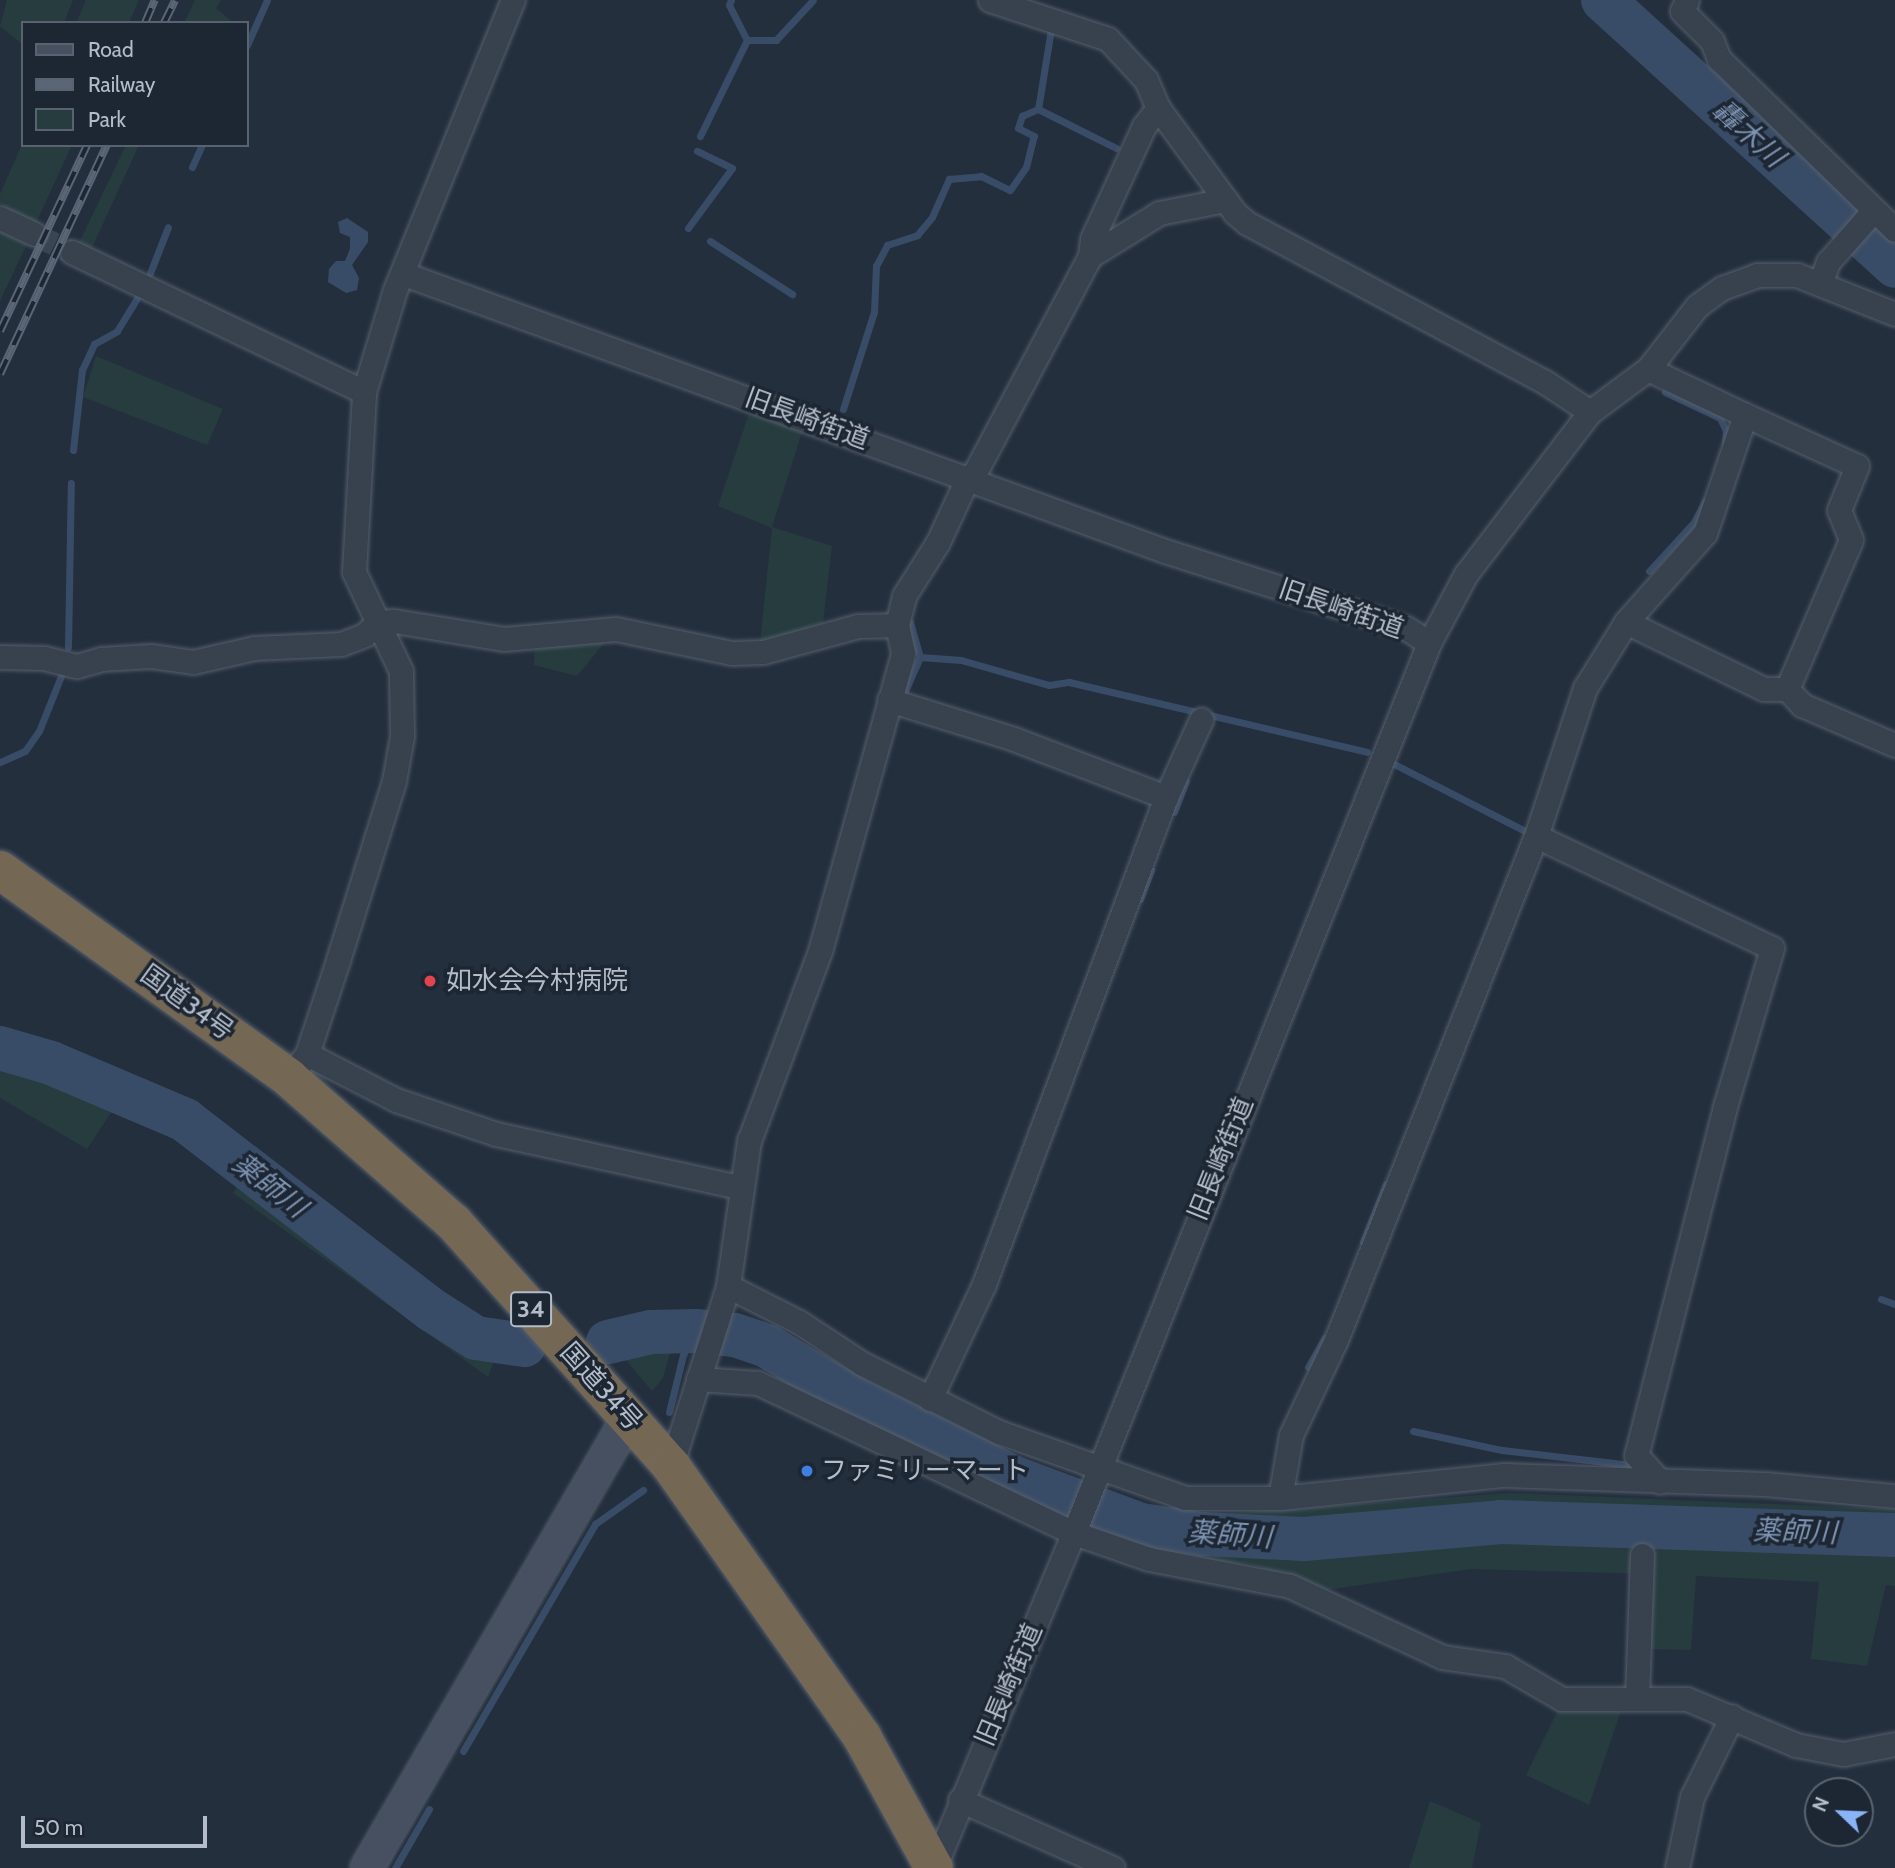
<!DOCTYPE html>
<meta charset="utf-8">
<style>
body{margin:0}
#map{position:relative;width:1895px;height:1868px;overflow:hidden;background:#242f3e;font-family:Cabin,"Noto Sans JP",sans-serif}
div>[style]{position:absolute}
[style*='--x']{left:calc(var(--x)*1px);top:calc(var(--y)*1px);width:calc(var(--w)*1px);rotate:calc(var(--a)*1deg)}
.green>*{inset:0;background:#263c3f}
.water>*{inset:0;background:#394c67}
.stream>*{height:7px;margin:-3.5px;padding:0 3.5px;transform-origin:3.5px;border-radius:3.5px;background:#394c67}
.river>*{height:44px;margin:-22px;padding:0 22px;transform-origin:22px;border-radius:22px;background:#394c67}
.street-tunnel>*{height:23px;margin-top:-11.5px;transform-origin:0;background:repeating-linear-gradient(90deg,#3a4453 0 23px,transparent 0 34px)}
.roads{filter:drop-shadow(0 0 2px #565f6c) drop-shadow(0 0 2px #565f6c)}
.street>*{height:23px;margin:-11.5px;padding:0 11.5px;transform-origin:11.5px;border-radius:11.5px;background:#38414e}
.secondary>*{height:32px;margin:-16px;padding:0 16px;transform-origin:16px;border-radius:16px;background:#465061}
.highway>*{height:38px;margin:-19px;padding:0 19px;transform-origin:19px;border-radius:19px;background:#746855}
.rail>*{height:8px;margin-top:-4px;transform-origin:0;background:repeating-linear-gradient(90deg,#1d2633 0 16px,#5a6575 0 32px);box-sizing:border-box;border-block:2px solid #5a6575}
.dots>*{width:19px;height:19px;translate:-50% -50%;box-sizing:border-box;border:4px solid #1d2633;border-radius:50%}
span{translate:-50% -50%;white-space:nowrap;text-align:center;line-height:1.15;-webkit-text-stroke:7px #1d2633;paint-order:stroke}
.shield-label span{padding:2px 5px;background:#1d2633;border:2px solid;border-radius:5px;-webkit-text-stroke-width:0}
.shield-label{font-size:24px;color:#b4bcc9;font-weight:700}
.street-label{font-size:26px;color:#b4bcc9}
.poi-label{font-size:26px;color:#b4bcc9}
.left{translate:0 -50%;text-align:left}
.water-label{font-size:28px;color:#7c92b1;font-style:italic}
.legend{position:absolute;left:21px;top:21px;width:228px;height:126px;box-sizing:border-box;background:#1d2633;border:2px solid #59626f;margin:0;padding:9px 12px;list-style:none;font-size:21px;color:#b4bcc9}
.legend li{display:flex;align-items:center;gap:14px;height:35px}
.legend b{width:35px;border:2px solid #59626f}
.north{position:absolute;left:1804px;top:1777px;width:70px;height:70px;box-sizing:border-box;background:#1d2633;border:2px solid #59626f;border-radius:50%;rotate:293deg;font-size:19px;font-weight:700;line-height:28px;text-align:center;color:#b4bcc9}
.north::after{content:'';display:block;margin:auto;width:24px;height:32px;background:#8ab4f8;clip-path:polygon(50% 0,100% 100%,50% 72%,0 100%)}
.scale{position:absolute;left:21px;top:1816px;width:186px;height:32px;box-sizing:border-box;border:4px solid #b4bcc9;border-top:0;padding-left:9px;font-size:21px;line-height:24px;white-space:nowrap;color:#b4bcc9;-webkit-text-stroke:5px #1d2633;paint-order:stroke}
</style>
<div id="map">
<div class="green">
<div style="clip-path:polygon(7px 0,73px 0,64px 23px,23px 23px,23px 45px,0 26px)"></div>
<div style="clip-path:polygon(86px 0,139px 0,129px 23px,76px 23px)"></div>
<div style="clip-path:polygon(195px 0,221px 0,216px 8px,233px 23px,184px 23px)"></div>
<div style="clip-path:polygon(23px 142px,72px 145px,36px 223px,0 204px,0 194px)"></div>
<div style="clip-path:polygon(126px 145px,139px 145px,91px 250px,78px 245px)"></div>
<div style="clip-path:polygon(0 231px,27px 244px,0 301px)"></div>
<div style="clip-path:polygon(96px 356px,223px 409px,207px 445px,83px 397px)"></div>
<div style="clip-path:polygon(749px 413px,802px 432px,772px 527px,832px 546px,823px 623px,760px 642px,772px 528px,718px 506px)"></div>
<div style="clip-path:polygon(610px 636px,577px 676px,534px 665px,535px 644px)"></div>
<div style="clip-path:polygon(0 1062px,31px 1070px,116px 1105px,87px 1149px,0 1098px)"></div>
<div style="clip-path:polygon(242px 1181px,425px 1321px,494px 1360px,488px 1377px,233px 1193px)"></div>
<div style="clip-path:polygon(665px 1339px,672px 1346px,663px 1378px,652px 1391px,625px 1359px,636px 1346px)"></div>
<div style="clip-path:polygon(1509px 1493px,1895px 1509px,1895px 1519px,1506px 1506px,1281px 1525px,1208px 1515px)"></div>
<div style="clip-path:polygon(1511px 1533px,1878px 1545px,1895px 1548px,1895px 1586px,1886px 1585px,1867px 1666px,1811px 1659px,1819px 1582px,1696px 1576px,1691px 1650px,1649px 1649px,1652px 1574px,1471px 1569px,1326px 1590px,1251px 1564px,1188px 1559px,1135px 1542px,1235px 1553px)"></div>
<div style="clip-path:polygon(1623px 1705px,1589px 1805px,1526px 1775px,1559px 1708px)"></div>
<div style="clip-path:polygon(1430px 1801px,1481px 1823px,1472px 1868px,1409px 1868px)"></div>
</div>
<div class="water">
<div style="clip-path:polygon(347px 218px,368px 232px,368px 242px,352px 265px,359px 278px,357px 290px,346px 293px,328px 282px,329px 269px,336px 261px,345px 261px,350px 249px,350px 237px,340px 233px,338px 222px)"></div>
</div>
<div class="stream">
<div style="--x:731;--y:0;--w:5;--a:112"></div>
<div style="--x:729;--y:5;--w:39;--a:63"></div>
<div style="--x:1051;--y:29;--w:81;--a:99.2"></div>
<div style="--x:1038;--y:109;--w:87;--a:26.6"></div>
<div style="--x:247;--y:45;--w:49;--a:-66"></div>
<div style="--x:700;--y:136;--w:107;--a:-63.9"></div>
<div style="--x:747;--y:40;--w:29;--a:0"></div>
<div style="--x:776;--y:40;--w:54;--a:-47.2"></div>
<div style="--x:192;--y:167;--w:24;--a:-66"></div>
<div style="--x:688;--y:228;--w:74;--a:-53.7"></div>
<div style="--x:732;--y:168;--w:39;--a:-154"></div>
<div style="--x:710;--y:241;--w:98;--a:32.9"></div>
<div style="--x:150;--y:273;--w:49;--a:-68.6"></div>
<div style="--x:1665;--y:392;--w:61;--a:25.3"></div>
<div style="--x:1720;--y:418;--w:14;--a:65"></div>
<div style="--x:1726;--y:431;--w:12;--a:95"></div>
<div style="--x:843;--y:409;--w:102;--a:-72.3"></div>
<div style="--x:874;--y:312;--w:46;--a:-87.5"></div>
<div style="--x:876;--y:266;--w:24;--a:-62"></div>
<div style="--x:887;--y:245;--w:32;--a:-18"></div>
<div style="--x:917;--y:235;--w:23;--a:-50"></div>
<div style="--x:932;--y:217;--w:42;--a:-65.9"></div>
<div style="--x:949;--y:179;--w:32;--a:-5"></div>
<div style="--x:981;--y:176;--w:32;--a:26"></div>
<div style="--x:1010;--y:190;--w:28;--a:-55"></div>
<div style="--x:1026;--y:167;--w:32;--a:-76"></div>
<div style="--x:1034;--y:136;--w:18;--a:-153"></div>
<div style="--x:1018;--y:128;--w:13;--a:-72"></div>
<div style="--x:1022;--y:116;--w:17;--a:-24"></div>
<div style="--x:73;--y:450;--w:81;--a:-83.6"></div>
<div style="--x:82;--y:370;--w:29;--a:-65"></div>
<div style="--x:94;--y:344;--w:26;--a:-29"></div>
<div style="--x:117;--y:331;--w:42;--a:-58.6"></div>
<div style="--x:1649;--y:571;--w:67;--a:-47.4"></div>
<div style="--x:1694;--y:522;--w:24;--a:-62"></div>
<div style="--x:910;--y:622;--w:36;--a:74"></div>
<div style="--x:920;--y:657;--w:41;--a:4.2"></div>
<div style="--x:961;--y:660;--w:91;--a:15.9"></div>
<div style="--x:1049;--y:685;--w:20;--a:-9"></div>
<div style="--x:1069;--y:682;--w:306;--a:13.2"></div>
<div style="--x:68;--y:647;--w:164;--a:-89"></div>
<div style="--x:905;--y:691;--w:37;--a:-66"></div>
<div style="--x:0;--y:762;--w:27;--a:-24"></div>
<div style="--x:25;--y:751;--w:24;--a:-55"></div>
<div style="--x:39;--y:731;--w:59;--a:-68.2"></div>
<div style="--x:1394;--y:764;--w:149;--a:27.1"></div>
<div style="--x:1174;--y:812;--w:33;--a:-69"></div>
<div style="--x:1140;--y:899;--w:31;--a:-69"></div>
<div style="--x:1363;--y:1242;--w:62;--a:-68.4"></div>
<div style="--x:1881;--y:1299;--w:15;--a:20"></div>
<div style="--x:1308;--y:1367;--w:34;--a:-60"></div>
<div style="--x:669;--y:1412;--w:59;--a:-76.2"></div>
<div style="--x:683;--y:1355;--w:27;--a:-62"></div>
<div style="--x:1413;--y:1431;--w:91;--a:12.1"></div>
<div style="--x:1502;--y:1450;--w:130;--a:6.6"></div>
<div style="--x:463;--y:1751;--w:263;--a:-59.8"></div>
<div style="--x:595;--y:1524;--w:59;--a:-35.3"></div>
<div style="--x:395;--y:1868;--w:68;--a:-60"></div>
</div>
<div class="river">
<div style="--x:1603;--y:0;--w:395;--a:42.3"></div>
<div style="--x:0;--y:1048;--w:53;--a:16.4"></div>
<div style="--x:51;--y:1063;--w:146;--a:23"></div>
<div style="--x:185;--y:1120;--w:312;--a:37.6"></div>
<div style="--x:432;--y:1310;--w:52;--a:32.5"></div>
<div style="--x:476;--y:1338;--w:49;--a:8.3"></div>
<div style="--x:608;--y:1342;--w:44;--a:-13.1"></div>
<div style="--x:651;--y:1332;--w:45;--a:-1.3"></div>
<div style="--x:696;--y:1331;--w:39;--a:6"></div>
<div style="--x:735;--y:1335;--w:34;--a:19"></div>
<div style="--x:767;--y:1346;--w:103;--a:31.1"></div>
<div style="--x:855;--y:1399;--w:178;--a:26.3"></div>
<div style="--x:1015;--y:1478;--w:134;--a:20.5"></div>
<div style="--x:1141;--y:1525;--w:62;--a:8.4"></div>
<div style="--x:1202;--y:1534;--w:102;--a:2.8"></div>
<div style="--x:1304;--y:1539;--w:198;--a:-4.9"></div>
<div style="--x:1501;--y:1522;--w:394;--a:1.9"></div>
</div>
<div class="street-tunnel">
<div style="--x:34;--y:234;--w:42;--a:25.3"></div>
</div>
<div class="roads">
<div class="street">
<div style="--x:990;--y:0;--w:124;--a:18.3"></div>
<div style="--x:1108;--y:39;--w:56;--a:47.2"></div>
<div style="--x:1146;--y:80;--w:30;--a:67"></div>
<div style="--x:1158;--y:108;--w:130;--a:53.7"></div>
<div style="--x:1235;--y:213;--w:16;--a:40"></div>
<div style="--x:1247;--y:223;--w:338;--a:28.1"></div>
<div style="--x:1545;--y:382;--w:54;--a:33.7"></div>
<div style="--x:1687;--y:0;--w:12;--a:114"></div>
<div style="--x:1682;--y:11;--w:42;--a:45"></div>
<div style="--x:1712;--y:41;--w:19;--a:69"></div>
<div style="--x:1719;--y:59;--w:245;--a:44.2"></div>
<div style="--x:0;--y:218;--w:38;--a:25"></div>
<div style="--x:72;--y:252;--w:324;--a:25.6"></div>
<div style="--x:1090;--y:256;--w:81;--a:-31.9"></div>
<div style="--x:1159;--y:213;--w:68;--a:-11"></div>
<div style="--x:404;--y:274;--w:810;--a:20"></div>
<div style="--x:1165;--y:551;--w:253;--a:17.7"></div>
<div style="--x:1406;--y:628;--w:27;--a:33"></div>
<div style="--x:1821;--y:282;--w:21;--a:-71"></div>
<div style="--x:1828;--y:262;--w:69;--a:-48.5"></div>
<div style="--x:1648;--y:369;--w:107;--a:25.4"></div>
<div style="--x:1745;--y:415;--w:125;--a:108.7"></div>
<div style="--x:1705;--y:533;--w:119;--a:131.6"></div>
<div style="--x:1626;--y:622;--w:78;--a:121.8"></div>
<div style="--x:1585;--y:688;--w:156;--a:108.3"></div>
<div style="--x:1536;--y:836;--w:261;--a:25.4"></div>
<div style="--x:1772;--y:948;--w:166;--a:106.5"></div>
<div style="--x:1725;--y:1107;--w:359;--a:104.3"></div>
<div style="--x:1636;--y:1455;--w:36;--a:48"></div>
<div style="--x:1745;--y:415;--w:123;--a:24.5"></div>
<div style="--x:1857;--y:466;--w:48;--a:112.2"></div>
<div style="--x:1839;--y:510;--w:32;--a:68"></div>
<div style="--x:1851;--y:540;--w:162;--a:113.2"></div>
<div style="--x:1787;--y:689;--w:22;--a:47"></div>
<div style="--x:1802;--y:705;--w:101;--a:23.3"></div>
<div style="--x:972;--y:478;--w:251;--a:-62"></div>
<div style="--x:1090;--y:256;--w:17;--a:-83"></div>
<div style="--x:1092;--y:239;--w:124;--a:-65.3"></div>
<div style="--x:1144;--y:126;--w:23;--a:-52"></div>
<div style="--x:1626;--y:622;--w:153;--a:25.9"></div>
<div style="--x:1764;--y:689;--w:23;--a:0"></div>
<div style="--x:0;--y:657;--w:44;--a:1.3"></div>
<div style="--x:44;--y:658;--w:34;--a:14"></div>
<div style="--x:77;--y:666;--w:25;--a:-16"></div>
<div style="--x:101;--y:659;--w:50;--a:-3.4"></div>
<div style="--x:151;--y:656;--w:42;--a:8.1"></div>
<div style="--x:193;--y:662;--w:63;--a:-12.9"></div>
<div style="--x:254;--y:648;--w:87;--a:-2.6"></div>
<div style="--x:341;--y:644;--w:25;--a:-21"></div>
<div style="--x:364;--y:635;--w:20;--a:-41"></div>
<div style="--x:379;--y:622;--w:15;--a:-4"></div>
<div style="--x:394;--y:621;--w:111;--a:9.3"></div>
<div style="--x:504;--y:639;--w:112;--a:-5.1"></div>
<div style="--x:616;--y:629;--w:118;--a:11.7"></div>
<div style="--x:732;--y:653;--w:31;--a:-2"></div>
<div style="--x:763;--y:652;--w:98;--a:-15.3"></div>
<div style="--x:858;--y:626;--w:39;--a:-1"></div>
<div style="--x:889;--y:700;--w:131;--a:17.3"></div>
<div style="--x:1014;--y:739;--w:163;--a:20.9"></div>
<div style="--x:307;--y:1054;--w:100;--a:27.3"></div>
<div style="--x:396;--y:1100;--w:106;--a:18.8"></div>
<div style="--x:496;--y:1134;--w:249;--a:12.3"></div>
<div style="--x:289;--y:1078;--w:30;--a:-53"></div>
<div style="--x:307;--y:1054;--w:99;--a:-71.7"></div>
<div style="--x:338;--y:960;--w:188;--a:-72.6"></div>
<div style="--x:394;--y:781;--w:46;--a:-79.9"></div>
<div style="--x:402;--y:736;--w:65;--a:-90.9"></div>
<div style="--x:401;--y:671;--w:110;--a:-115.4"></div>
<div style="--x:354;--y:572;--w:180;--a:-86.8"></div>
<div style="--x:364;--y:392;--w:107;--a:-73.1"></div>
<div style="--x:395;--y:290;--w:313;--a:-67.9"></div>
<div style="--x:728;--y:1286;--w:80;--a:26.9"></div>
<div style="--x:799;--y:1322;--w:77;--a:33.3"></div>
<div style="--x:863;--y:1364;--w:152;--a:26.6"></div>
<div style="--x:999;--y:1432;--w:197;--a:19.5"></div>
<div style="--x:1185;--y:1498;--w:95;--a:0"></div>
<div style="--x:1280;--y:1498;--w:225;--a:-5.9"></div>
<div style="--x:1504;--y:1475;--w:261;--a:2"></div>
<div style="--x:1765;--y:1484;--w:131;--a:5.3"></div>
<div style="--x:698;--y:1379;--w:60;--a:3.8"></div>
<div style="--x:758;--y:1383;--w:350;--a:25.4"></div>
<div style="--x:1074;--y:1533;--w:79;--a:19.1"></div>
<div style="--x:1149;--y:1559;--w:144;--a:10.8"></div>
<div style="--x:1290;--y:1586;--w:168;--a:25"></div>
<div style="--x:1442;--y:1657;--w:64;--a:8.1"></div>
<div style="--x:1505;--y:1666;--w:66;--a:30.1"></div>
<div style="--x:1562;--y:1699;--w:125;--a:0"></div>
<div style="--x:1687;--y:1699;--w:118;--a:22.9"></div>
<div style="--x:1796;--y:1745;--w:48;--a:10.8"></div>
<div style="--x:1843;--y:1754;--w:53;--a:-10.9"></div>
<div style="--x:930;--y:1399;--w:127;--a:-64.8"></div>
<div style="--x:984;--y:1284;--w:520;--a:-69.51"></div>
<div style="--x:1166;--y:797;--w:85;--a:-65.6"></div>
<div style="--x:671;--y:1466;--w:189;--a:-72.4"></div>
<div style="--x:728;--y:1286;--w:147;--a:-81.8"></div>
<div style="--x:749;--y:1141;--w:203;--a:-69.5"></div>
<div style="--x:820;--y:951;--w:309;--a:-74.4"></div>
<div style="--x:903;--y:653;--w:29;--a:-102"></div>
<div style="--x:897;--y:625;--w:30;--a:-76"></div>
<div style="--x:904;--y:596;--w:64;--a:-57.8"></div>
<div style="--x:938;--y:542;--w:72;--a:-65.2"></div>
<div style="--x:1280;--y:1498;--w:64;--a:-80.1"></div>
<div style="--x:1291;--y:1435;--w:105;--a:-64.7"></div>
<div style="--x:1336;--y:1340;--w:542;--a:-68.36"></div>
<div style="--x:1637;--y:1698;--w:143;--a:-88"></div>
<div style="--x:960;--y:1800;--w:167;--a:24"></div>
<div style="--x:934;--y:1868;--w:372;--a:-67.4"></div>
<div style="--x:1077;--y:1525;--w:950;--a:-68.24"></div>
<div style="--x:1429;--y:643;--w:78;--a:-61.8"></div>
<div style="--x:1466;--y:574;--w:204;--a:-52.6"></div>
<div style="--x:1590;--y:412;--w:72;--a:-36.6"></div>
<div style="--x:1648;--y:369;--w:80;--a:-52.1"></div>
<div style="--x:1697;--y:306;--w:31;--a:-36"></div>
<div style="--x:1722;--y:288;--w:37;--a:-20"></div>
<div style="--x:1757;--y:275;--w:40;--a:0"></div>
<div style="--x:1797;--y:275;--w:105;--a:21.7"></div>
<div style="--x:1677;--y:1868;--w:73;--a:-78.1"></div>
<div style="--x:1692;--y:1797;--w:90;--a:-63.7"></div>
</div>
<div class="secondary">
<div style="--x:367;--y:1868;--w:522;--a:-59.85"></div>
</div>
<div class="highway">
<div style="--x:0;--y:870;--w:356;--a:35.7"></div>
<div style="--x:289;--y:1078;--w:220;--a:41.3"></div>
<div style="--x:454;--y:1223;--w:326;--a:48.2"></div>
<div style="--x:671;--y:1466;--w:332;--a:54.8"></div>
<div style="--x:862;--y:1737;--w:149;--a:61.2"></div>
</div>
</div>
<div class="rail">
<div style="--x:145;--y:23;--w:25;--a:-67"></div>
<div style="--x:164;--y:23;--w:25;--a:-64"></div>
<div style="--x:0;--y:331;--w:205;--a:-64.9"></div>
<div style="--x:0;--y:374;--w:253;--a:-65"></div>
</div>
<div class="dots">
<div style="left:430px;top:981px;background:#e0444e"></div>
<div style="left:807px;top:1471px;background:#3f7fe0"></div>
</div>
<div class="shield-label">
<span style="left:531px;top:1309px">34</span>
</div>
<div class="street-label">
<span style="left:807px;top:419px;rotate:20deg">旧長崎街道</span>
<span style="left:1341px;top:609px;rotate:19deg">旧長崎街道</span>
<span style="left:187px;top:1003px;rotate:36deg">国道34号</span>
<span style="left:1221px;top:1159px;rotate:-68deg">旧長崎街道</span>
<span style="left:601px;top:1387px;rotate:48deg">国道34号</span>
<span style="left:1009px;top:1685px;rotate:-67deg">旧長崎街道</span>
</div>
<div class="poi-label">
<span class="left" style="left:446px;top:981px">如水会今村病院</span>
<span class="left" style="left:821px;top:1471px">ファミリーマート</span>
</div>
<div class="water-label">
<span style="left:1749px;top:133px;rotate:42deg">轟木川</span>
<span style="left:270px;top:1185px;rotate:38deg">薬師川</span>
<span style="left:1795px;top:1531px;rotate:2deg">薬師川</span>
<span style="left:1230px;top:1534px;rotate:4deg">薬師川</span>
</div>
<ul class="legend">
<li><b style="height:9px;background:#465061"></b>Road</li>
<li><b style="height:9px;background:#5a6575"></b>Railway</li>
<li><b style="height:19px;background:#263c3f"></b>Park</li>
</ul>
<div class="north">N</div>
<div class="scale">50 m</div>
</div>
